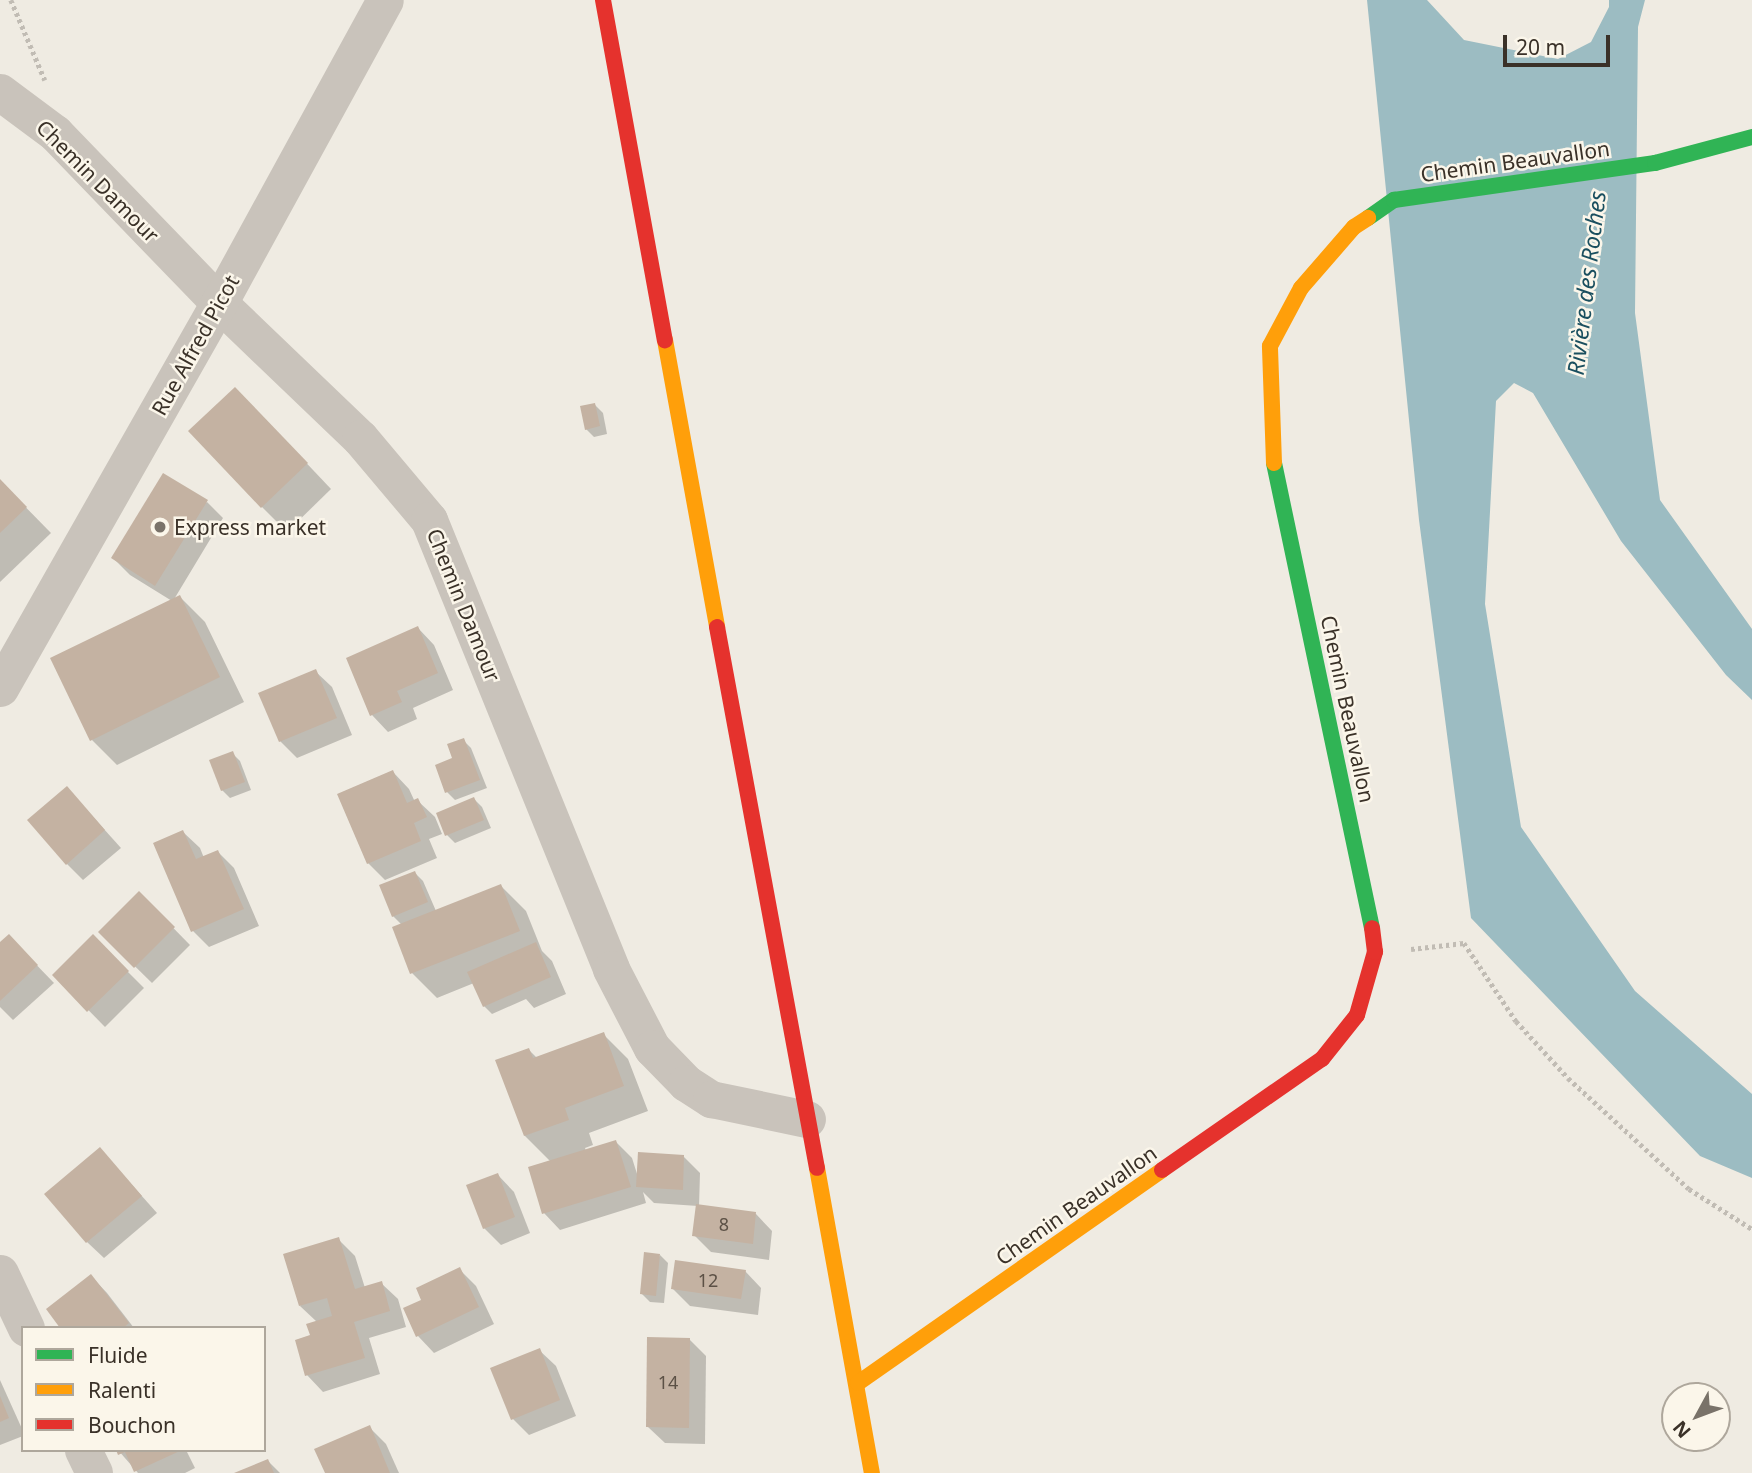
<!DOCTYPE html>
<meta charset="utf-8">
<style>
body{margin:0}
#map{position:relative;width:1752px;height:1473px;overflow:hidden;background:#efebe2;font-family:"Noto Sans",sans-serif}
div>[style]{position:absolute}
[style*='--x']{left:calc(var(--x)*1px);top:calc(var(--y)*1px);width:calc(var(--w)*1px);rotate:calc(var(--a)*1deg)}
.water>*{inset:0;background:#9cbcc2}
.shadow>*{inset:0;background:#0003}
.building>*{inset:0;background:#c4b2a2}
.path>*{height:4.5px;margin-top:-2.25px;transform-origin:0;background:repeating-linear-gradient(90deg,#c1bcb4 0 3.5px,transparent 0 7px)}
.street>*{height:37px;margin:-18.5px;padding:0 18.5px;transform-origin:18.5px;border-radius:18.5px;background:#c9c3bb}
.fast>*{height:16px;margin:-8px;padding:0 8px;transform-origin:8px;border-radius:8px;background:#30b455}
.slow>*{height:16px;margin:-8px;padding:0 8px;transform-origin:8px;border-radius:8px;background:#ff9f0a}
.jam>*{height:16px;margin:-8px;padding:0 8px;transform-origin:8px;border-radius:8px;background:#e5322d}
.dots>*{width:19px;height:19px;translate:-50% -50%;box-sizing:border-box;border:4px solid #fbf6ea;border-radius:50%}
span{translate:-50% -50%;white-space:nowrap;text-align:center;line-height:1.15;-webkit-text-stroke:5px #fbf6ea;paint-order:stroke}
.number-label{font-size:18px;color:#5c5146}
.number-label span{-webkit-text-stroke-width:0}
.street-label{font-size:21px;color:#3a3128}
.poi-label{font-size:21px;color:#3a3128}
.left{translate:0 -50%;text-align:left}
.water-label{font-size:23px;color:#1a4f5f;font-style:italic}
.legend{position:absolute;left:21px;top:1326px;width:245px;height:126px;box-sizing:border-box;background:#fbf6ea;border:2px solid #aea79c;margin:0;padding:9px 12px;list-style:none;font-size:21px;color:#3a3128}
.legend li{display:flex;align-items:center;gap:14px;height:35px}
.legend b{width:35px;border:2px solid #aea79c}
.north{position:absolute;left:1661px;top:1382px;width:70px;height:70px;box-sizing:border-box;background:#fbf6ea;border:2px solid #aea79c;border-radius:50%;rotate:229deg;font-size:19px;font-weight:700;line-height:28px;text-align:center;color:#3a3128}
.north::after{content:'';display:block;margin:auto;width:24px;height:32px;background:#797269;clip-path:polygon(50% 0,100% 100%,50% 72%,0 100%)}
.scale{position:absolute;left:1503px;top:35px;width:107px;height:32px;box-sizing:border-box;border:4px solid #3a3128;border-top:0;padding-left:9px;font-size:21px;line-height:24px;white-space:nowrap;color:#3a3128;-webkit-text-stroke:5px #fbf6ea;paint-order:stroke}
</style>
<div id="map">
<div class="water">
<div style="clip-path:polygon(1367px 0,1427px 0,1464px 40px,1558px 59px,1591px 42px,1609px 7px,1609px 0,1645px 0,1638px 27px,1635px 313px,1660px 500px,1752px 629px,1752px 700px,1726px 675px,1621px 541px,1533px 393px,1514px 383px,1496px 401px,1485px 604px,1521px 827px,1635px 991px,1752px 1094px,1752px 1178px,1700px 1156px,1471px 918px,1419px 520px)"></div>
</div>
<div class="shadow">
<div style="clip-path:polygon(595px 405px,603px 413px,607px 434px,594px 437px,586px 429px)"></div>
<div style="clip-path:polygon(260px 414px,331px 489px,287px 532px,262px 507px)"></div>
<div style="clip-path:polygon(0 481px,51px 533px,0 582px)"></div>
<div style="clip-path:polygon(207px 502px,223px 518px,173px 601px,180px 597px,205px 622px,244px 702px,117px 765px,92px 740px,172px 601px,130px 575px,113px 558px)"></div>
<div style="clip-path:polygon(418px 628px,434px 645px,453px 690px,413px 708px,417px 719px,388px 732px,372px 715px)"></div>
<div style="clip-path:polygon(315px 671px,332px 687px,352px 735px,297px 758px,280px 741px)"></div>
<div style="clip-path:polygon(463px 740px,471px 748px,487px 788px,455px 800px,447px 792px,437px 766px,455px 759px)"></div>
<div style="clip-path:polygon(232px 753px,240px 761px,251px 790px,230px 798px,222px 790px)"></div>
<div style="clip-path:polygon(393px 772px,409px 789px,415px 802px,418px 801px,435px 817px,442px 834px,429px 839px,437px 858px,385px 880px,368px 863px)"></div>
<div style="clip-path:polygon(67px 788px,121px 848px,83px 880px,67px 864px)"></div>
<div style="clip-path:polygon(474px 799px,482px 807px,491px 828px,455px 843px,447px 835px)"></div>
<div style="clip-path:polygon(183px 832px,200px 848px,204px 858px,218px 852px,234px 868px,259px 926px,209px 947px,193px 931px)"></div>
<div style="clip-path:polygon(415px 873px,423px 881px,436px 911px,501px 886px,526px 911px,542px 951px,552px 961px,566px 994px,534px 1008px,526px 999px,492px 1014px,484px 1006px,474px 983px,437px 998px,412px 973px,394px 928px,402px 925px,393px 916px)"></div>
<div style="clip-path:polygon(139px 893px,190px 945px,152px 983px,100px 932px)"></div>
<div style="clip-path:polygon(93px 937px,144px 988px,105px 1027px,54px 975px)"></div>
<div style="clip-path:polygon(0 945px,25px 953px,54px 983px,13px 1020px,0 1007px)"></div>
<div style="clip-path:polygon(603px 1034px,628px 1059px,648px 1111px,589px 1133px,593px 1145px,585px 1148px,586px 1151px,616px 1142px,632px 1158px,638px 1177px,684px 1157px,700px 1173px,699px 1207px,756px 1214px,772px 1231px,769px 1260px,711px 1252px,694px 1235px,698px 1206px,654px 1203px,643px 1192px,646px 1203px,560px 1230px,544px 1213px,551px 1162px,525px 1136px,498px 1061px,529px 1050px,537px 1058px)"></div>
<div style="clip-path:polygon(100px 1149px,157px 1213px,104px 1258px,87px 1242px)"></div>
<div style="clip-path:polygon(498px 1175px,514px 1192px,530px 1233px,501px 1245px,484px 1228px)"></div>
<div style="clip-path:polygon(338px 1239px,355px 1256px,365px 1288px,381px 1283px,398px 1299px,406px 1327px,369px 1338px,380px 1374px,323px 1392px,307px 1375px,317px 1322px,300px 1306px)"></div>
<div style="clip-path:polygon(660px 1255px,668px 1263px,664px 1303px,650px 1302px,642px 1294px)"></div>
<div style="clip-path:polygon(459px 1269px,476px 1286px,494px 1324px,434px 1353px,418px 1336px,423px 1301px)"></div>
<div style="clip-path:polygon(745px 1271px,761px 1288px,758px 1315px,690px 1306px,673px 1289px)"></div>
<div style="clip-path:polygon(91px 1276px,107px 1293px,134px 1328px,63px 1328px)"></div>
<div style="clip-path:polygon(689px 1339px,706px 1356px,705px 1444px,665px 1443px,648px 1427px)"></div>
<div style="clip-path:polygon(539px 1350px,556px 1366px,576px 1416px,529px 1435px,513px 1419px)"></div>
<div style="clip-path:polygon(0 1380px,23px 1431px,23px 1436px,0 1445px)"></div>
<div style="clip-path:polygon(369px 1427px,386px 1444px,399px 1473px,327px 1473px)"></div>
<div style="clip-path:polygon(118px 1450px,186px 1450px,195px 1468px,185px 1473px,138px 1473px)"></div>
<div style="clip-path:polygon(268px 1461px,280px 1473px,238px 1473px)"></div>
</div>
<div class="building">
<div style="clip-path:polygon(235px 387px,308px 463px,261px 508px,188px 431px)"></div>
<div style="clip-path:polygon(595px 403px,600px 426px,585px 430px,580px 406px)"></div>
<div style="clip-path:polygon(163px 473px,208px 500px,155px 586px,111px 558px)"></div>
<div style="clip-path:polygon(0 479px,27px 507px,0 533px)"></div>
<div style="clip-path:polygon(180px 595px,220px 677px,90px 741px,50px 658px)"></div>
<div style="clip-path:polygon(418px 626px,438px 673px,397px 691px,402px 702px,370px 716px,346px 658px)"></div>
<div style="clip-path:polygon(316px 669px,337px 718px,279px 742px,258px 693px)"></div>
<div style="clip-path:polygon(464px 738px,480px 780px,445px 793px,435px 765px,452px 758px,447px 744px)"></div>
<div style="clip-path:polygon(233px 751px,245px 782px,221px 791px,209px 760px)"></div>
<div style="clip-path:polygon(393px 770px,407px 803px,418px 798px,427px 817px,414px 823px,421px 841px,367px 864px,337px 794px)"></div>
<div style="clip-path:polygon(67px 786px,105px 830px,66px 865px,27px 820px)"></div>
<div style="clip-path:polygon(474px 797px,484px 820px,445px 836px,436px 813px)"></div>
<div style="clip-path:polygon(183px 830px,196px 859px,218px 850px,244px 909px,191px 932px,153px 843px)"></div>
<div style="clip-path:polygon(415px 871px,428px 902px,392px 917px,379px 885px)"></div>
<div style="clip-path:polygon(501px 884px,520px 931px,410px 974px,392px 927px)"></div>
<div style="clip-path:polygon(139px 891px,175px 927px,134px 968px,98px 932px)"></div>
<div style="clip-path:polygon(9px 934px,38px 965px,0 1001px,0 942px)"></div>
<div style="clip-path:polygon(93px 934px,129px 971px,87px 1012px,52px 975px)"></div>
<div style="clip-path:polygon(536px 942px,551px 977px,483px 1007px,467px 972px)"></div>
<div style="clip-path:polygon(604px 1032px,624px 1086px,565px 1108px,569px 1120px,524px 1136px,495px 1060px,529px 1048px,533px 1058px)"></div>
<div style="clip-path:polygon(616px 1140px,631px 1187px,542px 1214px,528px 1167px)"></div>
<div style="clip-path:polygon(100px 1147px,142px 1196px,86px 1243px,44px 1194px)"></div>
<div style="clip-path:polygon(638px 1152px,684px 1155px,683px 1190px,636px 1187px)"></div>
<div style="clip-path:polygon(498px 1173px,515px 1217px,483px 1229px,466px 1185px)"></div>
<div style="clip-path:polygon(696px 1204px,756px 1212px,753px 1244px,692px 1236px)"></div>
<div style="clip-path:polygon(339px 1237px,355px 1289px,382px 1281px,390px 1311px,354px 1322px,365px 1358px,305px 1376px,295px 1340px,310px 1335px,306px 1324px,332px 1316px,327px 1298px,299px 1306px,283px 1254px)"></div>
<div style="clip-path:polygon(644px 1252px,660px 1254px,656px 1296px,640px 1294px)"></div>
<div style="clip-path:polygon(675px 1260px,746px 1270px,741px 1299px,671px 1289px)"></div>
<div style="clip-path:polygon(460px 1267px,479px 1307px,416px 1337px,403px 1308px,421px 1300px,416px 1288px)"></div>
<div style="clip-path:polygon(91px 1274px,129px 1323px,123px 1328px,60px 1328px,46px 1309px)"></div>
<div style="clip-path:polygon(647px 1337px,690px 1338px,689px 1428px,646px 1427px)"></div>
<div style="clip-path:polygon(540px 1348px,560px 1400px,511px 1420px,490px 1368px)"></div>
<div style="clip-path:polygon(0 1396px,9px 1418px,0 1422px)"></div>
<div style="clip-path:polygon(370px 1425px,390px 1473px,325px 1473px,314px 1449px)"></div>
<div style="clip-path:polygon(116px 1450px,182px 1450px,134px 1472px,125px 1452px,118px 1455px)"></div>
<div style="clip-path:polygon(268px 1459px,274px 1473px,234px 1473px)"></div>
</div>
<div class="path">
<div style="--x:11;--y:0;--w:87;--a:67"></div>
<div style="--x:1411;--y:949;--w:53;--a:-6.5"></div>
<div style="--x:1464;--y:943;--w:94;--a:56.3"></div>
<div style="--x:1516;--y:1021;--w:77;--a:47.6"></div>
<div style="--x:1568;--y:1078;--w:164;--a:42.5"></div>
<div style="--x:1689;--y:1189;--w:75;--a:32.4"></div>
</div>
<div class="street">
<div style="--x:0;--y:92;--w:69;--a:36.7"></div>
<div style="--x:55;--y:133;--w:236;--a:46"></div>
<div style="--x:219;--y:303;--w:195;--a:43.8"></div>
<div style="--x:360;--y:438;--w:107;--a:49.9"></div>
<div style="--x:429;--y:520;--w:484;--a:67.9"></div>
<div style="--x:611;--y:969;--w:89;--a:62.6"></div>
<div style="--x:652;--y:1048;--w:49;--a:45.8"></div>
<div style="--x:686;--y:1083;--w:30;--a:33"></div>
<div style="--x:711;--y:1099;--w:98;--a:11.8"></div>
<div style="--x:0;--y:688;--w:443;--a:-60.4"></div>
<div style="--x:219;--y:303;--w:345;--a:-61.3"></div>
<div style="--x:0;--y:1273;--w:61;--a:64.7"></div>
<div style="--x:83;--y:1450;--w:25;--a:64"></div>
</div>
<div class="fast">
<div style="--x:1368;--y:218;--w:32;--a:-35"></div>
<div style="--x:1394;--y:200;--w:264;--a:-8.1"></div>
<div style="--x:1655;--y:163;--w:100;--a:-15"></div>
<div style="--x:1274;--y:463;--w:475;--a:78.1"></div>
</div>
<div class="slow">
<div style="--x:665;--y:340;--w:292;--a:79.7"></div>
<div style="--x:1274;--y:463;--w:117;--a:-92"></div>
<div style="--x:1270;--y:346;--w:66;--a:-61.9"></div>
<div style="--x:1301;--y:288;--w:81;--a:-49"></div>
<div style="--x:1354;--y:227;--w:17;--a:-33"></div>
<div style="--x:817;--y:1168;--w:310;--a:79.8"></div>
<div style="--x:858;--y:1383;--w:371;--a:-35"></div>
</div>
<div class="jam">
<div style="--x:603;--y:0;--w:346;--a:79.7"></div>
<div style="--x:717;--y:627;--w:550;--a:79.53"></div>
<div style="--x:1162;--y:1170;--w:195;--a:-34.8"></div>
<div style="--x:1322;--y:1059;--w:56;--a:-51.5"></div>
<div style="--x:1357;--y:1015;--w:66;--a:-74.1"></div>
<div style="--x:1375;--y:952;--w:24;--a:-97"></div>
</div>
<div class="dots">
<div style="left:160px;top:527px;background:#797269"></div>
</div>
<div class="number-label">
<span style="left:724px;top:1224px">8</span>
<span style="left:708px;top:1280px">12</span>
<span style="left:668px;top:1382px">14</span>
</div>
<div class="street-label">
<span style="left:1515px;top:161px;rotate:-8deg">Chemin Beauvallon</span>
<span style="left:98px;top:181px;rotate:45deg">Chemin Damour</span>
<span style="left:195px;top:345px;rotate:-61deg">Rue Alfred Picot</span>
<span style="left:464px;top:605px;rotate:68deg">Chemin Damour</span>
<span style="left:1348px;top:709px;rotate:78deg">Chemin Beauvallon</span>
<span style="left:1076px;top:1205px;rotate:-35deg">Chemin Beauvallon</span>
</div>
<div class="poi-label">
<span class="left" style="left:174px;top:527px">Express market</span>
</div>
<div class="water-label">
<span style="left:1586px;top:283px;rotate:-83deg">Rivière des Roches</span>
</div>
<ul class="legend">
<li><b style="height:9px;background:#30b455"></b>Fluide</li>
<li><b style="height:9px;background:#ff9f0a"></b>Ralenti</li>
<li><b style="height:9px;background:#e5322d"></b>Bouchon</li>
</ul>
<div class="north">N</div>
<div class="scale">20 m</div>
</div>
